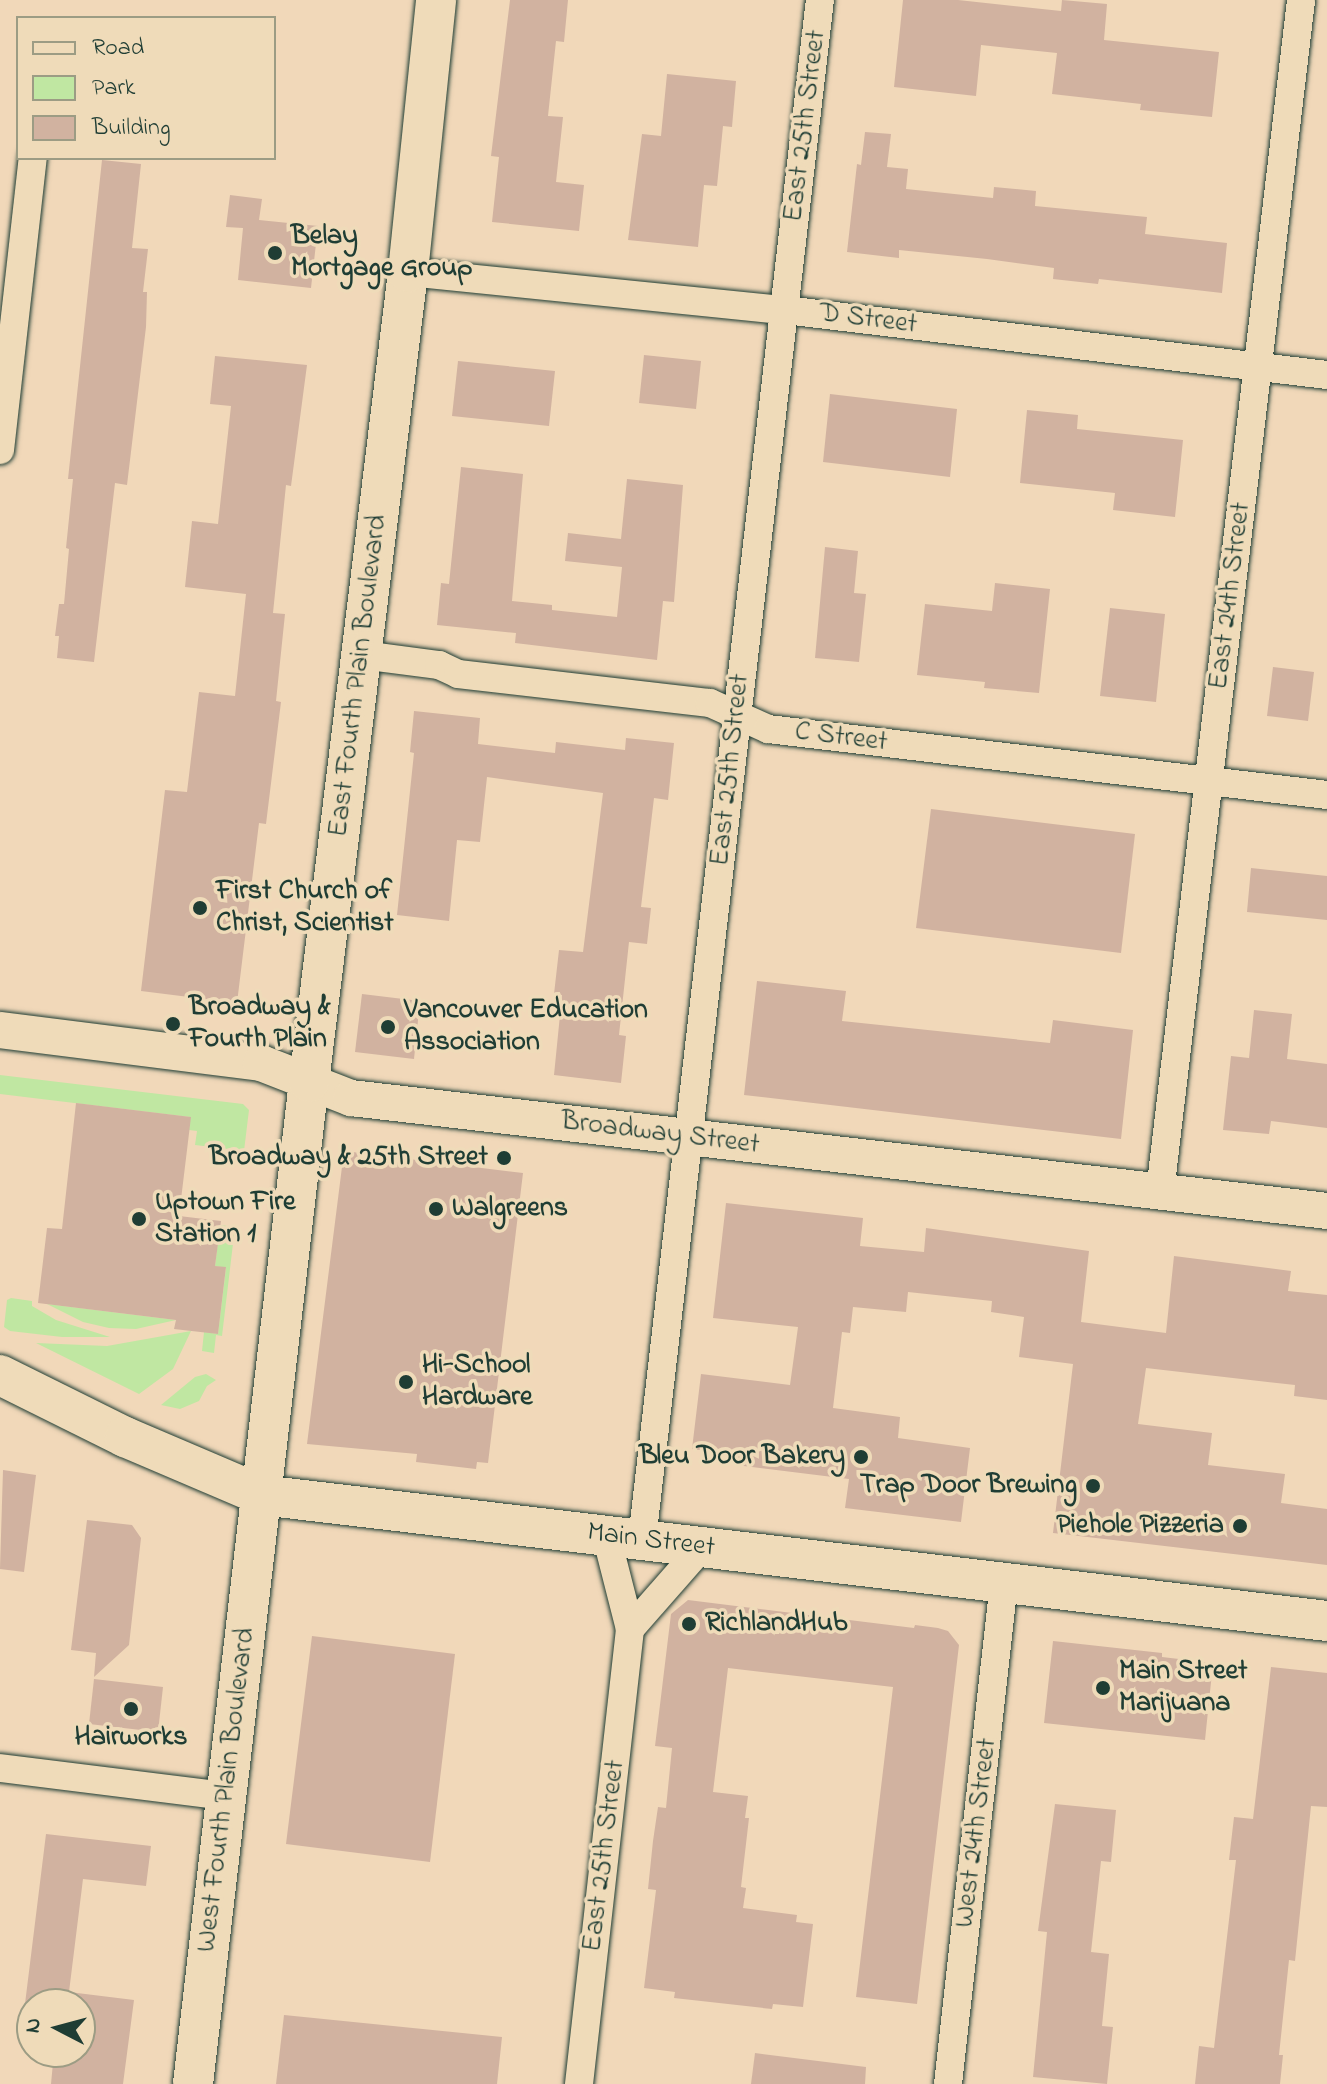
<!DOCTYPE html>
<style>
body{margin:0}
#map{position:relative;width:1327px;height:2084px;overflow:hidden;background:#f1d8b9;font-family:"Indie Flower",sans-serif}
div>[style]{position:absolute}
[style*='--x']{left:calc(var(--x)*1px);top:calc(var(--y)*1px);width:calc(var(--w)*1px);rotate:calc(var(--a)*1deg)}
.green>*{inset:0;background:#c0e7a2}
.building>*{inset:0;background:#d1b2a0}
.roads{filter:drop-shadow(0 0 2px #1f3d34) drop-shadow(0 0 2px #1f3d34)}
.minor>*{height:28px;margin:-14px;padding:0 14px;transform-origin:14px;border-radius:14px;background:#efdbb9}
.tertiary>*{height:36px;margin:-18px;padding:0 18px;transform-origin:18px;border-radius:18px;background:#efdbb9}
.secondary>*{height:40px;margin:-20px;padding:0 20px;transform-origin:20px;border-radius:20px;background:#efdbb9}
.dots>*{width:22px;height:22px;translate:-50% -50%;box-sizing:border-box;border:4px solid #efdbb9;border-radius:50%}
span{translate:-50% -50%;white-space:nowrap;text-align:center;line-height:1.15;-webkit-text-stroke:7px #efdbb9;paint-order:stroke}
.street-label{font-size:28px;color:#1f3d34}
.poi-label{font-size:28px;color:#1f3d34;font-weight:700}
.left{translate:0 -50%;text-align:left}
.right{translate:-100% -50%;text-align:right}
.legend{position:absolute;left:16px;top:16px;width:260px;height:144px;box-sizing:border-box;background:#efdbb9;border:2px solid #9c9c84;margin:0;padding:10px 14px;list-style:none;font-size:24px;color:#1f3d34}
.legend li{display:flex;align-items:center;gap:16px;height:40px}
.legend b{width:40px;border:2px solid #9c9c84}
.north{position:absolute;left:16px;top:1988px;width:80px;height:80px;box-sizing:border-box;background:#efdbb9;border:2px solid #9c9c84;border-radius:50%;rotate:276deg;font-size:22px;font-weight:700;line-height:32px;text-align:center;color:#1f3d34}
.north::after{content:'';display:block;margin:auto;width:28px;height:36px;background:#1f3d34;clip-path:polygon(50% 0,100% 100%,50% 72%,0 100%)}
</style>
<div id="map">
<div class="green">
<div style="clip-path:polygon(0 1075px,243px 1104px,249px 1110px,244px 1151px,195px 1145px,197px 1131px,189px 1130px,190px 1117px,0 1094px)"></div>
<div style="clip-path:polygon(220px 1225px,235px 1227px,222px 1336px,216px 1335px,214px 1353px,202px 1351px,204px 1332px,218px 1334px,226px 1268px,215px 1266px)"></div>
<div style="clip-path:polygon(11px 1298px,32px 1301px,32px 1306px,56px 1320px,110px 1337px,62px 1337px,10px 1331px,4px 1327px,7px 1300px)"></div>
<div style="clip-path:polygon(47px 1304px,176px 1320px,136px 1329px,109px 1328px,83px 1322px)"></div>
<div style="clip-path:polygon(191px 1331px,173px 1369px,139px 1394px,36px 1343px,107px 1346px)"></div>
<div style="clip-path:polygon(206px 1374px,216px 1380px,207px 1386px,199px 1401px,180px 1409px,161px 1405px,195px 1377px)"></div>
</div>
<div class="building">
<div style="clip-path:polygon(510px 0,568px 0,564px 42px,556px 41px,548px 116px,563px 117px,556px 182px,584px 185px,579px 231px,492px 222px,499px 157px,491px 156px)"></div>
<div style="clip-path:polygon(903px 0,958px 0,1061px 11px,1062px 0,1107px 4px,1104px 40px,1219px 52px,1212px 117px,1140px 110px,1141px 104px,1052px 94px,1057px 53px,981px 45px,976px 96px,894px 87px)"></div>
<div style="clip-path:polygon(667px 74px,736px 81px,732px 127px,723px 126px,717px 186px,704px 185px,698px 247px,628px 240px,642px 134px,661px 136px)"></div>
<div style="clip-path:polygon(865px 132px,891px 134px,887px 167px,908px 169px,906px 189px,993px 198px,994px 187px,1036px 191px,1035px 206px,1147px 217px,1145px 234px,1227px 243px,1222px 293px,1099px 279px,1098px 284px,1053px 279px,1054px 268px,987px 259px,899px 250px,899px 258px,847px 252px,857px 164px,861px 165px)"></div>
<div style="clip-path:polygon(102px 160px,141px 164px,132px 248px,148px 249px,143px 292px,147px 292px,146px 327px,127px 485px,115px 483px,94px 662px,57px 658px,59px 636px,55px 636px,59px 604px,64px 604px,69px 549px,66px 548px,73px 479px,68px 479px)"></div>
<div style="clip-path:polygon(230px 195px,262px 199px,259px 220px,318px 226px,311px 288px,238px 280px,243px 228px,226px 227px)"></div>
<div style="clip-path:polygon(644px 355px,701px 361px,696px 409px,639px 403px)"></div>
<div style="clip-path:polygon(215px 356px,307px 365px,291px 486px,286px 485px,273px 613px,285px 614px,276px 701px,281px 702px,266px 824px,259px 823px,237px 1003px,141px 991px,165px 790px,187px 792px,199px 692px,235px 696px,246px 594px,185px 587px,192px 521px,218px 524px,231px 406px,210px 404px)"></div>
<div style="clip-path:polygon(458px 361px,555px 371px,549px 426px,452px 416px)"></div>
<div style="clip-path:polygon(830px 394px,957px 409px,950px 477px,823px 462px)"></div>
<div style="clip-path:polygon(1027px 410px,1078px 415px,1077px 429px,1183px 440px,1175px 517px,1113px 510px,1115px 493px,1020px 483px)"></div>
<div style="clip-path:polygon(461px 467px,523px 474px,512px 601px,552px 605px,552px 610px,617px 617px,622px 567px,565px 561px,568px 533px,621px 539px,627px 479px,683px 485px,674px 602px,663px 601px,657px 660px,515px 643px,516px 633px,437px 625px,441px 583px,449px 584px)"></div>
<div style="clip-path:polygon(825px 547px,858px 551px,854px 593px,866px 594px,859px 662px,815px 658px)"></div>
<div style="clip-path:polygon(995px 583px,1050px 589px,1039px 693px,984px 688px,985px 682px,917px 675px,925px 604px,992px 611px)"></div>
<div style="clip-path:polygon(1110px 608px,1165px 614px,1156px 702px,1100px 696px)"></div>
<div style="clip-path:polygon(1273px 667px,1314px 672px,1308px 721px,1267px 716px)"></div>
<div style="clip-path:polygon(414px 711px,480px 718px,478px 744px,555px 753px,556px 742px,625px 750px,626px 738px,674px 743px,668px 800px,654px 798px,641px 907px,651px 908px,647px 944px,629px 942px,619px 1035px,626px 1036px,621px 1083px,554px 1075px,562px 995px,554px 994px,559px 950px,583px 952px,603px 793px,487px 777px,480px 842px,457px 840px,449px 921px,397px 915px,414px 753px,410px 752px)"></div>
<div style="clip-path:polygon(931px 809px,1135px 834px,1121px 953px,916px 928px)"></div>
<div style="clip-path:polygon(1251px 868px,1327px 876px,1327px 920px,1247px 912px)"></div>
<div style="clip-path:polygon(757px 981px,846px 991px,842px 1021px,1050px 1043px,1053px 1020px,1133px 1030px,1121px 1139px,744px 1095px)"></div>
<div style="clip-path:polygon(362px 994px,420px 1001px,414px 1059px,355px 1052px)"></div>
<div style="clip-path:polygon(1254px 1010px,1292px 1014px,1287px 1059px,1327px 1064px,1327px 1128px,1271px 1121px,1269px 1134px,1223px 1130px,1231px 1056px,1249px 1058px)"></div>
<div style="clip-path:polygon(76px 1103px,191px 1117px,179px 1216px,221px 1221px,215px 1266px,226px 1267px,218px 1334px,174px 1329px,176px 1320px,38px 1303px,47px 1228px,62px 1229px)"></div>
<div style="clip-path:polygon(344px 1151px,523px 1173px,488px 1463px,477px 1462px,476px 1469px,416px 1462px,417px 1454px,307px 1444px)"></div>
<div style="clip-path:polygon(726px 1203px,863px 1218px,860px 1246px,924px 1252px,926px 1228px,1089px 1251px,1081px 1322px,1166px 1333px,1174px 1256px,1291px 1271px,1288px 1291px,1327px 1295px,1327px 1400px,1294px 1396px,1295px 1385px,1146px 1368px,1138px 1424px,1212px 1433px,1208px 1465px,1285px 1474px,1281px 1503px,1327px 1509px,1327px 1565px,1053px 1533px,1073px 1364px,1019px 1357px,1024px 1317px,991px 1312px,992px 1301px,908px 1292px,906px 1312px,853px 1307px,850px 1333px,842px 1332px,833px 1408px,900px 1417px,898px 1438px,970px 1448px,961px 1522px,845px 1508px,849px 1479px,736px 1465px,737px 1455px,692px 1449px,701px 1374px,790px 1385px,798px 1327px,713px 1318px)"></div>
<div style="clip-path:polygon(3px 1470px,36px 1475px,24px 1572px,0 1569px)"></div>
<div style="clip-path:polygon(87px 1520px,132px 1525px,141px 1538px,129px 1645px,94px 1677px,96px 1653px,71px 1650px)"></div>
<div style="clip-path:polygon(688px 1600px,914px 1628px,915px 1625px,938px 1628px,948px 1631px,959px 1645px,917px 2004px,856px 1997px,893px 1687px,728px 1668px,713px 1792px,748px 1796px,745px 1818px,749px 1818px,741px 1887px,746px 1888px,743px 1908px,797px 1915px,796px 1922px,813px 1924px,803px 2007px,773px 2004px,772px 2009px,674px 1998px,675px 1992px,644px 1988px,656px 1890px,648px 1889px,653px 1841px,658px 1807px,666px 1808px,672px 1748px,655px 1746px,671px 1614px)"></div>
<div style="clip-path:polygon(312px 1636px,455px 1654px,430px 1862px,286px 1844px)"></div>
<div style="clip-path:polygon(1053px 1641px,1162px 1653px,1162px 1657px,1213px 1663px,1205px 1740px,1044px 1723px)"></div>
<div style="clip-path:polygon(1271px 1667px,1327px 1673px,1327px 1807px,1311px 1806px,1295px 1961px,1289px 1960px,1279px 2055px,1283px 2055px,1280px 2084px,1195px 2084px,1199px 2046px,1214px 2048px,1236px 1860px,1229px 1860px,1234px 1817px,1253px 1819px)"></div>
<div style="clip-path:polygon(94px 1679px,163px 1687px,158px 1732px,89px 1724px)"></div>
<div style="clip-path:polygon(1055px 1804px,1116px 1810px,1111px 1862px,1101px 1861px,1091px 1952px,1109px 1954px,1102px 2026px,1113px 2027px,1107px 2084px,1033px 2077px,1047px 1932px,1038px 1931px)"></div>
<div style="clip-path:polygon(46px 1834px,151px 1846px,146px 1886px,83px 1879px,69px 1992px,134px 2000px,123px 2084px,51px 2084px,54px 2052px,80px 2052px,80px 2004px,32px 2004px,32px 2029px,22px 2028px)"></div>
<div style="clip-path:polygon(284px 2015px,502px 2037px,497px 2084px,276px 2084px)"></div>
<div style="clip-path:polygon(755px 2053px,866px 2067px,865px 2084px,751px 2084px)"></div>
</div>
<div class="roads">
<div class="minor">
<div style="--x:408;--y:272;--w:379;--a:5.8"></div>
<div style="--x:785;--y:310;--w:546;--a:6.84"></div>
<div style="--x:0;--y:450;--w:294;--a:-83.6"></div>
<div style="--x:362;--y:655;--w:78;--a:7.4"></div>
<div style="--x:439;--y:665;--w:21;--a:25"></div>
<div style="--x:458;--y:674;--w:254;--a:6.6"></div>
<div style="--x:710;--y:703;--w:64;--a:24.1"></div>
<div style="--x:768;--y:729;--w:563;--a:6.73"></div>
<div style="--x:1160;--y:1192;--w:1200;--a:-83.25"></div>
<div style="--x:642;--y:1540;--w:1550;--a:-83.41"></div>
<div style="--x:630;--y:1629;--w:109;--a:-48.7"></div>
<div style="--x:0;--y:1768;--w:228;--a:7.1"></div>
<div style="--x:579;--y:2084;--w:458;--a:-83.6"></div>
<div style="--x:630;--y:1629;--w:97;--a:-104.3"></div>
<div style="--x:948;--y:2084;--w:505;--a:-83.63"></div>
</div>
<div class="tertiary">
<div style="--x:0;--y:1030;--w:263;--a:7.2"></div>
<div style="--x:261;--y:1063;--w:97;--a:21.3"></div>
<div style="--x:351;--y:1098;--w:983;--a:6.6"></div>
</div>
<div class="secondary">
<div style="--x:0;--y:1375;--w:140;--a:26.4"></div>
<div style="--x:125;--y:1437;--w:148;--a:23.1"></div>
<div style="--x:261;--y:1495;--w:1073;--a:6.74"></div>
<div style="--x:193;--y:2084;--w:1009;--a:-83.4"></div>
<div style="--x:309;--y:1082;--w:816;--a:-83.03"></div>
<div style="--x:408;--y:272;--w:273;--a:-84.1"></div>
</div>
</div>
<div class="dots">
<div style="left:275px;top:253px;background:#1f3d34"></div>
<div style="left:200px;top:908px;background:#1f3d34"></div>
<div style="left:173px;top:1024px;background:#1f3d34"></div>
<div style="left:388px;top:1027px;background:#1f3d34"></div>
<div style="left:504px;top:1158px;background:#1f3d34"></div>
<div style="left:436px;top:1209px;background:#1f3d34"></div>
<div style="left:139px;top:1219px;background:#1f3d34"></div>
<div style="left:406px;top:1382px;background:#1f3d34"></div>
<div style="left:861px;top:1457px;background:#1f3d34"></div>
<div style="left:1093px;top:1486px;background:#1f3d34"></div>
<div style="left:1240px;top:1526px;background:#1f3d34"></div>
<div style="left:689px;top:1624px;background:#1f3d34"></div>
<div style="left:1103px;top:1688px;background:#1f3d34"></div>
<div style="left:131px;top:1709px;background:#1f3d34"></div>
</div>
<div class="street-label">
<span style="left:806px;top:126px;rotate:-83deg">East 25th Street</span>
<span style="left:868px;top:320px;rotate:7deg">D Street</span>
<span style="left:1231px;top:596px;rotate:-83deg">East 24th Street</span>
<span style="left:359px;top:676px;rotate:-83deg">East Fourth Plain Boulevard</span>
<span style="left:841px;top:738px;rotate:7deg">C Street</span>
<span style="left:731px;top:770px;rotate:-84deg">East 25th Street</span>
<span style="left:660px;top:1134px;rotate:7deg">Broadway Street</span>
<span style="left:651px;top:1541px;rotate:7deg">Main Street</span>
<span style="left:227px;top:1790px;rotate:-83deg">West Fourth Plain Boulevard</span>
<span style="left:977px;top:1833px;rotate:-83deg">West 24th Street</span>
<span style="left:605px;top:1856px;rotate:-83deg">East 25th Street</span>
</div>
<div class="poi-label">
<span class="left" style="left:291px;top:253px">Belay<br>Mortgage Group</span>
<span class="left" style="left:216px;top:908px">First Church of<br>Christ, Scientist</span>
<span class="left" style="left:189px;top:1024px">Broadway &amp;<br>Fourth Plain</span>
<span class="left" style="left:404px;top:1027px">Vancouver Education<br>Association</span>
<span class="right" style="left:488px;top:1158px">Broadway &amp; 25th Street</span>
<span class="left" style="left:155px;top:1219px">Uptown Fire<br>Station 1</span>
<span class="left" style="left:452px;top:1209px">Walgreens</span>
<span class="left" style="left:422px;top:1382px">Hi-School<br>Hardware</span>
<span class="right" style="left:845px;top:1457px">Bleu Door Bakery</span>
<span class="right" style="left:1077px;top:1486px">Trap Door Brewing</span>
<span class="right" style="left:1224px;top:1526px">Piehole Pizzeria</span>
<span class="left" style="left:705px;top:1624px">RichlandHub</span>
<span class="left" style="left:1119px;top:1688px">Main Street<br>Marijuana</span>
<span style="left:131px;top:1738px">Hairworks</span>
</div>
<ul class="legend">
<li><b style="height:10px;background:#efdbb9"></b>Road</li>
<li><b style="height:22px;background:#c0e7a2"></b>Park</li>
<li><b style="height:22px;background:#d1b2a0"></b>Building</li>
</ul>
<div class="north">N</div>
</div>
